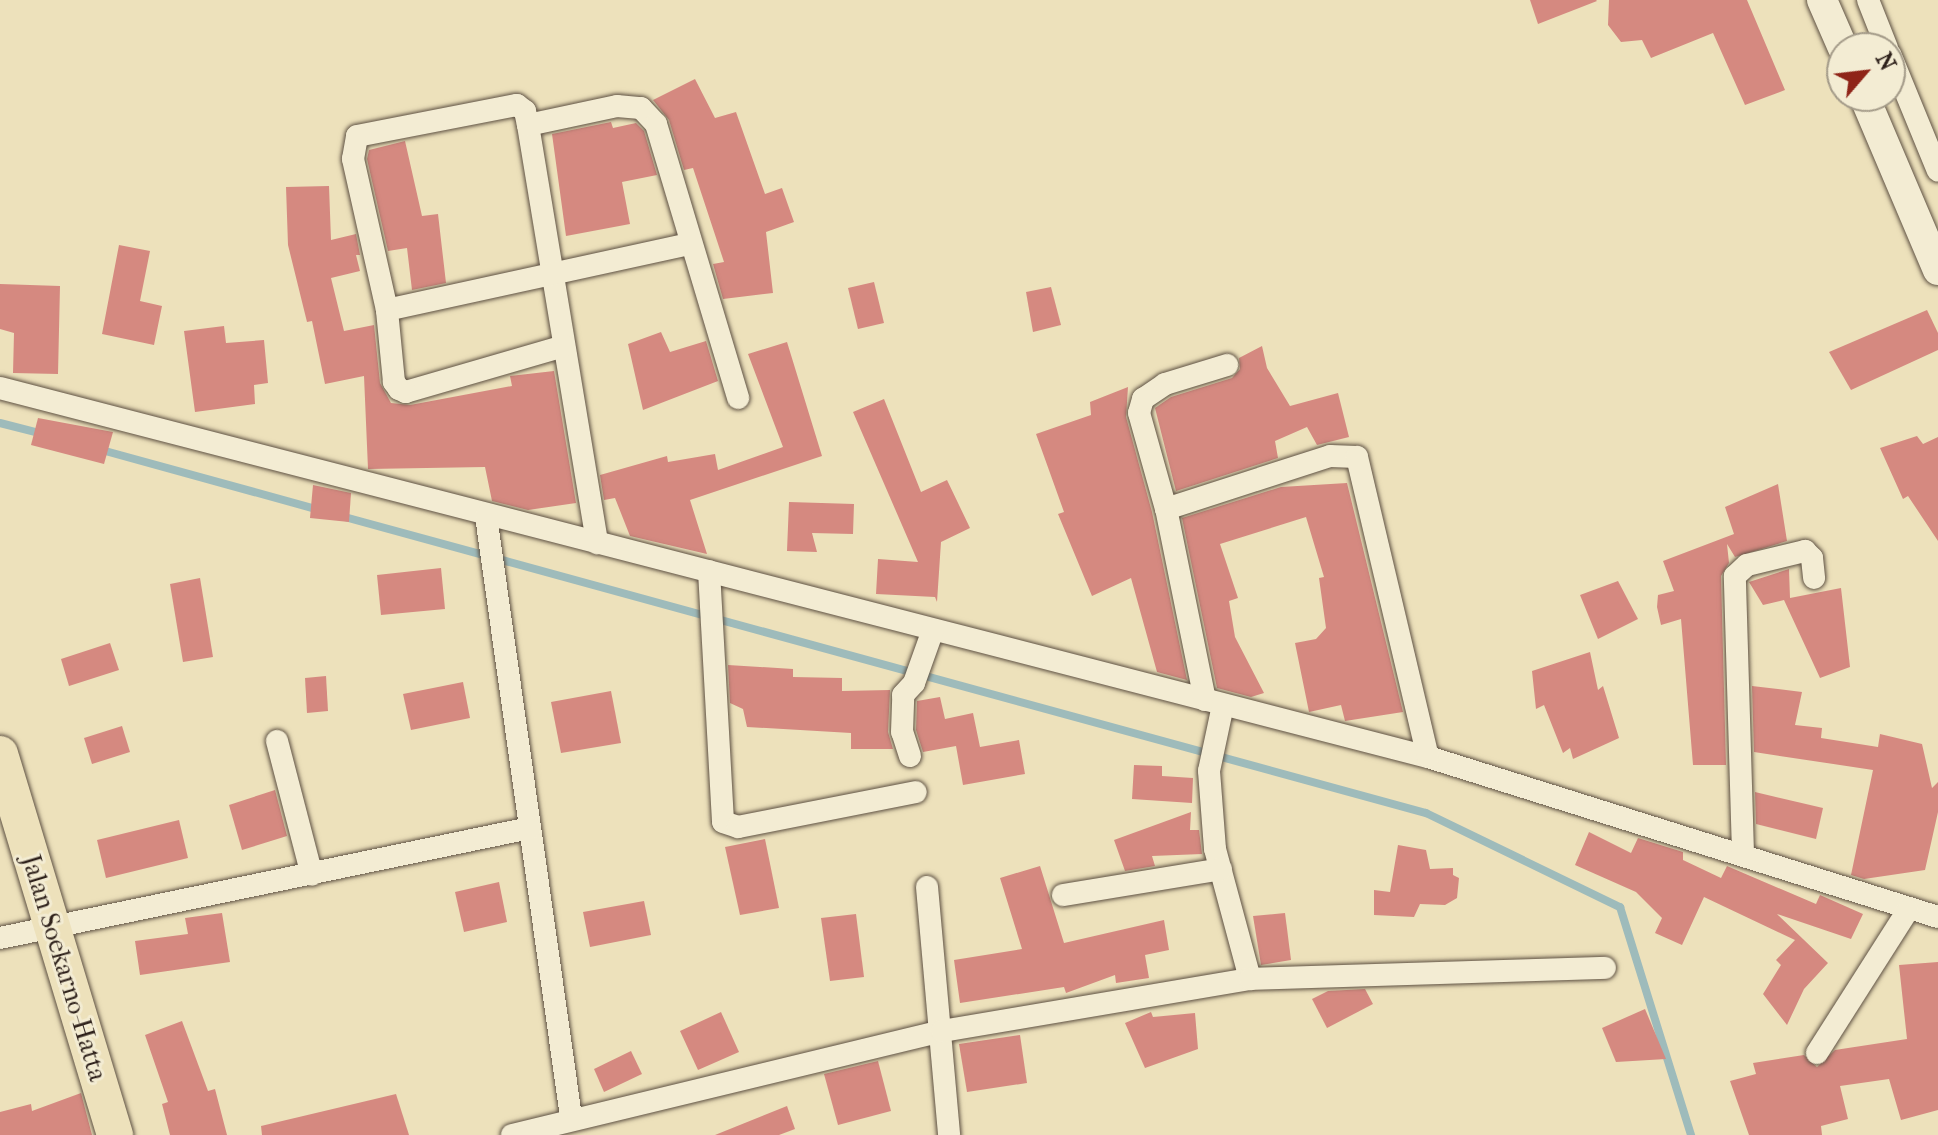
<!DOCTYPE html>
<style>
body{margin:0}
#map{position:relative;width:1938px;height:1135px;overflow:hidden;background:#ede1bb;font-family:"IM FELL French Canon",serif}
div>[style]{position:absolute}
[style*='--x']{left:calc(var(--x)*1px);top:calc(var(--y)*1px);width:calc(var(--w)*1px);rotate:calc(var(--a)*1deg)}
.stream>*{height:8px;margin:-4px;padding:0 4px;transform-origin:4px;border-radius:4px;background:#9ebbbb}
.building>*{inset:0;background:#d58980}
.roads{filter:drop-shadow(0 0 2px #5e5143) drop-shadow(0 0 2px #5e5143)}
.minor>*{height:22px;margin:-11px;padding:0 11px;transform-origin:11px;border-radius:11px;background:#f3ecd3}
.secondary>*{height:30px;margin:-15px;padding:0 15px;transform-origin:15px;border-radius:15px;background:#f3ecd3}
.trunk>*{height:36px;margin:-18px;padding:0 18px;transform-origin:18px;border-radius:18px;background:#ede1bb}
span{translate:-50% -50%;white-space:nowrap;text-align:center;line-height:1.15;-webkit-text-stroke:6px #f3ecd3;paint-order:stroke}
.street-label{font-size:26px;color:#2e211b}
.north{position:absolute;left:1826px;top:32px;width:80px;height:80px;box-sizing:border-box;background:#f3ecd3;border:2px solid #a49b89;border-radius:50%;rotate:62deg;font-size:22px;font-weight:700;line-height:32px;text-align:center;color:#2e211b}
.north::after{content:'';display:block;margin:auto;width:28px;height:36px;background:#8f2418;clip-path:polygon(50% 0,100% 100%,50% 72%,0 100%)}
</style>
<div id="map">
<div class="stream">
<div style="--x:0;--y:423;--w:44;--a:14.3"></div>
<div style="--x:98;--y:449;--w:230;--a:15.4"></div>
<div style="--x:341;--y:516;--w:1125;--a:15.31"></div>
<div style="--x:1426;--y:813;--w:216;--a:25.9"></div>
<div style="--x:1620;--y:907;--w:239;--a:72.7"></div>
</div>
<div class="building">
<div style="clip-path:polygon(1530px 0,1596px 0,1597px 1px,1538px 24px)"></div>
<div style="clip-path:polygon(1609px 0,1747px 0,1785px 90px,1745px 105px,1713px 33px,1651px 58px,1642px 40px,1621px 42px,1608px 25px)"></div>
<div style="clip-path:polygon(695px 79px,715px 118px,736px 112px,765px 194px,782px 188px,794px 222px,766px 232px,773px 293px,723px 299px,713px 264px,724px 262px,693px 168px,684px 170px,669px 120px,653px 100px)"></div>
<div style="clip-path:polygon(611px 122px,613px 128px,636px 123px,644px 131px,657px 175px,622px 182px,630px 224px,566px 236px,552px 134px)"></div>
<div style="clip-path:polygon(405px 141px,422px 216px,438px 214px,446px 283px,412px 290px,407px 248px,388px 251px,367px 159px,369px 150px)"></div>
<div style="clip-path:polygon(329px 186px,331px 240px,356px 234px,360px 255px,356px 255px,360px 271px,331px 278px,344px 331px,374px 325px,380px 383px,391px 403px,410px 405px,512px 386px,510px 376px,554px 371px,576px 503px,528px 510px,492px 501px,485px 467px,368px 469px,364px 376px,325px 384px,312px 321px,307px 322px,288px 245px,286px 187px)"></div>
<div style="clip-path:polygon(119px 245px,150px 251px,140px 301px,162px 306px,154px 345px,102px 334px)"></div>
<div style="clip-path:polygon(874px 282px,884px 323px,858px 329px,848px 288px)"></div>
<div style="clip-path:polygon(0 284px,60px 286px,58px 374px,13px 373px,14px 333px,0 329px)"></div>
<div style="clip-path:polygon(1051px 287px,1061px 325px,1033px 332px,1026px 292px)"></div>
<div style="clip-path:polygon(1927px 310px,1938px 333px,1938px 350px,1851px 390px,1829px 352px)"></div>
<div style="clip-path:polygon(224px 326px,226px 343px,264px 340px,268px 383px,254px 385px,255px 404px,195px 412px,184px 331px)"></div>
<div style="clip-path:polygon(661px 332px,670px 352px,706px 341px,718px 381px,643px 410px,628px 344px)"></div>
<div style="clip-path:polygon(787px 342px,822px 456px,690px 500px,707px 554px,630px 536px,615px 498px,604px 500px,600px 475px,667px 456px,668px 462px,715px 454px,718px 470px,783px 447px,748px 354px)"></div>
<div style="clip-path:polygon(1262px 346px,1267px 368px,1290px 406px,1338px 393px,1349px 437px,1317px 445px,1307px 427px,1275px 441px,1278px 458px,1176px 491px,1155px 408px,1171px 397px,1232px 378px,1240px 369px,1239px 358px)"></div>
<div style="clip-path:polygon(1128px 387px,1126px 417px,1152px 512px,1187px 680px,1157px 672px,1131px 578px,1092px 596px,1058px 514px,1064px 512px,1036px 434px,1091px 415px,1090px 402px)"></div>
<div style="clip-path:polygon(884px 399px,921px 492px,947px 480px,970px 528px,941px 542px,937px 602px,935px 597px,876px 594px,878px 559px,918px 562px,853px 412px)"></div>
<div style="clip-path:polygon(38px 418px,113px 432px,104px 464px,31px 445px)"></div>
<div style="clip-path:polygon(1917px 436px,1923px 444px,1938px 437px,1938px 541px,1908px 496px,1903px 499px,1880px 448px)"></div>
<div style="clip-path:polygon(1347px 483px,1403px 712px,1345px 721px,1341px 705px,1309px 712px,1295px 643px,1316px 639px,1326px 628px,1319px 578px,1324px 577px,1306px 517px,1220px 544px,1238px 598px,1229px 601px,1235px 637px,1264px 693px,1251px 697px,1217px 688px,1182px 518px,1281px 487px)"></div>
<div style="clip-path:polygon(1778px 484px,1787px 541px,1735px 557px,1727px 544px,1729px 563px,1721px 576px,1726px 765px,1693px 765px,1681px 619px,1661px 625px,1657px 607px,1658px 595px,1674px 591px,1663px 561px,1734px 534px,1725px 507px)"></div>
<div style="clip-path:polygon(313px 485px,351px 493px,349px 522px,310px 518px)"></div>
<div style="clip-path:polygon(789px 502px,854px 504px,853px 534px,812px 533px,817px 552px,787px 551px)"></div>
<div style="clip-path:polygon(441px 568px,445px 609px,381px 615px,377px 575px)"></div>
<div style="clip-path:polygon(1789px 569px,1790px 598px,1841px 588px,1850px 667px,1820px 678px,1784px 600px,1763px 605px,1749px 582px)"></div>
<div style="clip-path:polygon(200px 578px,213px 657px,183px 662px,170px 584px)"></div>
<div style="clip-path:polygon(1618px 581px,1638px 619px,1598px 639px,1580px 595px)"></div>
<div style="clip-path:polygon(110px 643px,119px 670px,69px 686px,61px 659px)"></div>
<div style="clip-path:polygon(1590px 652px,1598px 690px,1603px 686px,1619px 738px,1573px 759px,1570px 748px,1563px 753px,1544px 705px,1536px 709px,1532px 671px)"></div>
<div style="clip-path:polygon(728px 665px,793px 669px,793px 677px,842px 678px,842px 691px,890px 690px,888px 732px,893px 749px,851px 749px,851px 733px,747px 727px,743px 709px,730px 703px)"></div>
<div style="clip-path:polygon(326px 676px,328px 711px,307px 713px,305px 678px)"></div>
<div style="clip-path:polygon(463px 682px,470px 718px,411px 730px,403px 694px)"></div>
<div style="clip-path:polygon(1752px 686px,1802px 692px,1795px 725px,1822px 728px,1821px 738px,1878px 747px,1880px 734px,1922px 744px,1932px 788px,1938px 782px,1938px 812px,1925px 870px,1864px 879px,1851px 875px,1873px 770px,1754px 752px)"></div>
<div style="clip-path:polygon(611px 691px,621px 743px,561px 753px,551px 702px)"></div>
<div style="clip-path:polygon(940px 697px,945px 719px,973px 713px,980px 747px,1019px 740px,1025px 774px,963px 785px,956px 746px,923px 752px,916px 730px,917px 701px)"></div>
<div style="clip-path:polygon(122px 726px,130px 752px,92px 764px,84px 738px)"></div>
<div style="clip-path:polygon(1134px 765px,1162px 766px,1162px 776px,1193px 778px,1192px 803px,1132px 799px)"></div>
<div style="clip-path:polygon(275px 790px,287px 836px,242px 850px,229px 805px)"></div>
<div style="clip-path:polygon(1755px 792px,1823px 808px,1816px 839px,1756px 824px)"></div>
<div style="clip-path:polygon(1191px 812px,1190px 830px,1199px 830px,1202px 854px,1152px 856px,1155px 866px,1125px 871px,1114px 840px)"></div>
<div style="clip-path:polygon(179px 820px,188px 858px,106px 878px,97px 840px)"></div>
<div style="clip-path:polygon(1589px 832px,1631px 853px,1638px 838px,1683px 852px,1683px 860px,1721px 878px,1727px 866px,1816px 904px,1820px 895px,1863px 914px,1851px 939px,1777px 914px,1828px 963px,1804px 989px,1787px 1025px,1763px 994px,1781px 965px,1776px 960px,1795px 940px,1704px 897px,1682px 945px,1655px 933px,1662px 918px,1636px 892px,1575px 865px)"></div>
<div style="clip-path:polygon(765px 839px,779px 908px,740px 915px,725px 847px)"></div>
<div style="clip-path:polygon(1398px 845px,1426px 850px,1430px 869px,1453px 868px,1453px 875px,1459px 878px,1457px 898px,1445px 905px,1420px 904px,1414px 917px,1374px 915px,1374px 890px,1390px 892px)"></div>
<div style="clip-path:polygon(1040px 866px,1064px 943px,1164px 920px,1169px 950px,1145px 955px,1149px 978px,1116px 983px,1115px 975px,1066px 993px,1064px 987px,960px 1003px,954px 960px,1022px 949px,1000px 878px)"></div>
<div style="clip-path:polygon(499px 882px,507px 922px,464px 932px,455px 892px)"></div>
<div style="clip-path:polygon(644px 901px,651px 935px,590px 947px,583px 912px)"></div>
<div style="clip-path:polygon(222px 913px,230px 962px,140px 975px,135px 941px,188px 934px,185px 918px)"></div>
<div style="clip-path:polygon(1285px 913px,1291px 960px,1261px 965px,1253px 916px)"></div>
<div style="clip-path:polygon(856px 914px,864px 977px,830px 981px,821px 918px)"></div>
<div style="clip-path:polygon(1938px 962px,1938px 1110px,1901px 1120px,1889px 1079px,1840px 1086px,1848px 1119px,1821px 1126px,1822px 1135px,1749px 1135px,1730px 1081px,1756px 1074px,1753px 1063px,1804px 1055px,1817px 1067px,1835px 1050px,1907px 1039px,1899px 965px)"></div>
<div style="clip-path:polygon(1365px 989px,1373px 1004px,1327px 1028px,1312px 999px,1328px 991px)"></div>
<div style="clip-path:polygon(1645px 1009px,1666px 1059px,1616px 1062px,1602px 1028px)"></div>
<div style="clip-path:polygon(721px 1012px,739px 1052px,698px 1070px,680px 1031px)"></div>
<div style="clip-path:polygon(1151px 1012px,1153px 1017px,1195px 1013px,1198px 1049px,1145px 1068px,1125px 1023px)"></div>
<div style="clip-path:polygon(182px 1021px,208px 1091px,215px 1089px,227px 1135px,170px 1135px,162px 1104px,168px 1102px,145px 1035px)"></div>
<div style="clip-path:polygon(1020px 1035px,1027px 1083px,967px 1092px,959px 1044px)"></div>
<div style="clip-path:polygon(631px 1051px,642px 1074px,604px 1092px,594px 1069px)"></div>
<div style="clip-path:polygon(878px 1061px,891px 1111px,838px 1125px,824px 1074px)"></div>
<div style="clip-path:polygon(81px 1093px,92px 1135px,0 1135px,0 1112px,31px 1104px,32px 1111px)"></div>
<div style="clip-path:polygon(396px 1094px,409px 1135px,262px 1135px,261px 1126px)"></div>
<div style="clip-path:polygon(787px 1106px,795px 1129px,779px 1135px,715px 1135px)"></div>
</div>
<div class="roads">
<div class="minor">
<div style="--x:1868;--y:0;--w:52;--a:68.4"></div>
<div style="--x:1890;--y:54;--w:126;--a:67.7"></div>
<div style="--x:528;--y:125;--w:424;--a:80.6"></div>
<div style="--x:387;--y:310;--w:310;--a:-12.3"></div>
<div style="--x:564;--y:346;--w:165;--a:163.8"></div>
<div style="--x:406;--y:392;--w:8;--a:-157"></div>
<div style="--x:399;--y:389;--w:9;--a:-126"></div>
<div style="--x:394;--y:382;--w:72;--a:-95.6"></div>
<div style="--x:387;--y:310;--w:155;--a:-102.7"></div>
<div style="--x:353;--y:159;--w:23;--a:-80"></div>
<div style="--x:357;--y:136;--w:163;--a:-11"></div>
<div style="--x:517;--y:105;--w:10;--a:37"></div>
<div style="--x:525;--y:111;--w:14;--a:78"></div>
<div style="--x:528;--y:125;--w:91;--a:-12.1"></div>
<div style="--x:617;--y:106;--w:24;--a:5"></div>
<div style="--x:641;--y:108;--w:22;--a:47"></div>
<div style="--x:656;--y:124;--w:286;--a:73.3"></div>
<div style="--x:0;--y:388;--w:1475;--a:14.49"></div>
<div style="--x:1428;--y:757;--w:535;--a:17.42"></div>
<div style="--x:1166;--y:509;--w:172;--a:-17.9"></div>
<div style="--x:1330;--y:456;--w:27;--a:2"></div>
<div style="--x:1357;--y:457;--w:308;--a:76.7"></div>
<div style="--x:486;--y:516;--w:607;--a:81.95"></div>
<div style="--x:709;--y:571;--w:251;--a:86.8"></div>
<div style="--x:723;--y:822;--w:16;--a:18"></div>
<div style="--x:738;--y:827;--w:181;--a:-11.1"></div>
<div style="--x:1205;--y:700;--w:195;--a:-101.5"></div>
<div style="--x:1166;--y:509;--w:100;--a:-105.7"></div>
<div style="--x:1139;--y:413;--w:15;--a:-74"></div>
<div style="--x:1143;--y:399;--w:27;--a:-34"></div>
<div style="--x:1165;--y:384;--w:65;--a:-17"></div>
<div style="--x:1223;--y:705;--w:67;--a:102"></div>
<div style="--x:1209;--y:771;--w:78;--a:85.6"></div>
<div style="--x:1215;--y:849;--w:135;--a:74.9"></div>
<div style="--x:277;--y:741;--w:138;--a:75.4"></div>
<div style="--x:910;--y:756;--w:25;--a:-108"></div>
<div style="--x:902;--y:732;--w:37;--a:-88"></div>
<div style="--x:903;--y:695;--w:16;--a:-47"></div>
<div style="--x:914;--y:683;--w:56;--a:-70.3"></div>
<div style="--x:1743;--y:853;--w:277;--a:-91.7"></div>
<div style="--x:1735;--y:576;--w:16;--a:-43"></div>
<div style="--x:1747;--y:565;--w:60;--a:-13.6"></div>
<div style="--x:1805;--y:551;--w:10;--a:45"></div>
<div style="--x:1812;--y:558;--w:20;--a:84"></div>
<div style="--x:927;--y:887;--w:249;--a:84.9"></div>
<div style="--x:1063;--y:895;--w:160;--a:-9.3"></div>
<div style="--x:0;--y:938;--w:541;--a:-11.73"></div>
<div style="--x:1817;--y:1053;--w:169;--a:-57.5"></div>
<div style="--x:512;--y:1135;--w:442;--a:-13.6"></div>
<div style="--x:942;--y:1031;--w:312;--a:-9.6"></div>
<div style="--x:1250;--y:979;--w:355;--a:-1.8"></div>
</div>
<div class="secondary">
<div style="--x:1822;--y:0;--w:52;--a:66.4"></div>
<div style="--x:1864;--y:96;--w:189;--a:67"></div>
</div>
<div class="trunk">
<div style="--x:0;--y:754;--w:398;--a:73.2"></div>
</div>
</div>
<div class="street-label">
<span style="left:64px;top:968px;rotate:73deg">Jalan Soekarno-Hatta</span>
</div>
<div class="north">N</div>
</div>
